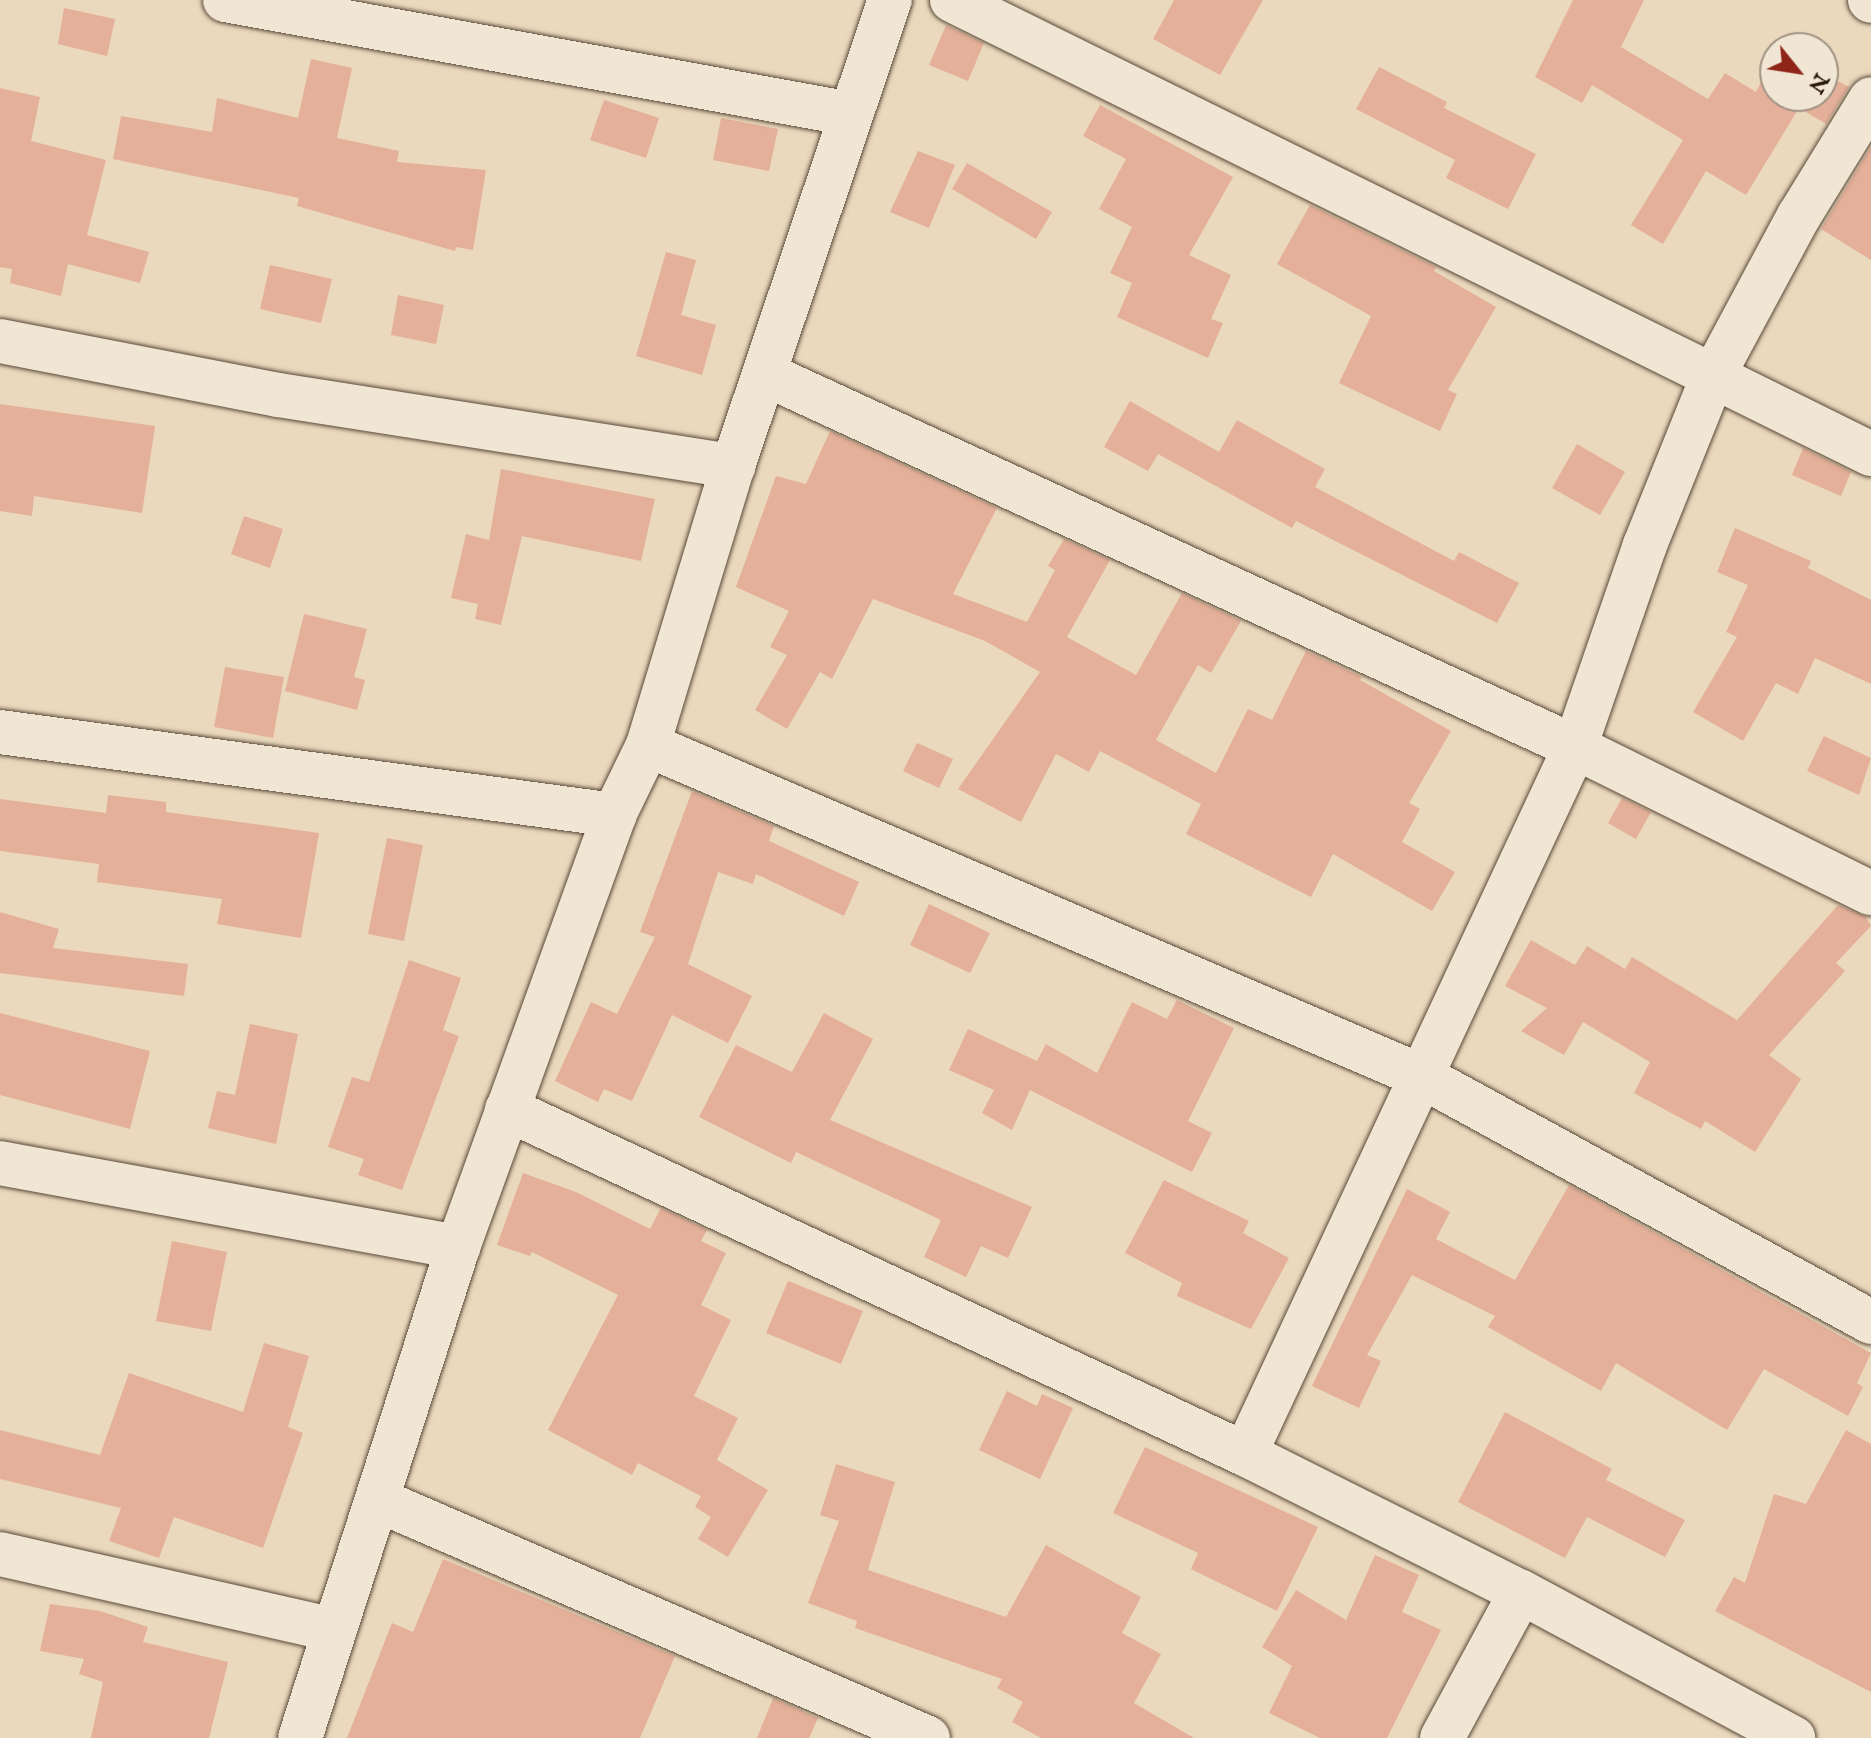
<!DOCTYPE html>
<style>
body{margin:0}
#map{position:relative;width:1871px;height:1738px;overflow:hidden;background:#ead9bc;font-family:"IM FELL English",serif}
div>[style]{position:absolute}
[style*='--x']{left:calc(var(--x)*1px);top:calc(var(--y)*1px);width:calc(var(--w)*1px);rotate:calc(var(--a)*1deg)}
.building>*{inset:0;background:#e4b099}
.roads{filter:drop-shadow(0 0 2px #594839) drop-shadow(0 0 2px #594839)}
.minor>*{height:44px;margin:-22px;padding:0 22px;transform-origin:22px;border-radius:22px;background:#f1e6d3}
span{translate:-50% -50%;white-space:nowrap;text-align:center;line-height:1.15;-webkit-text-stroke:6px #f1e6d3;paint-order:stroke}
.north{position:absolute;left:1759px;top:32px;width:80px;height:80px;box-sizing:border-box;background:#f1e6d3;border:2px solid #a19384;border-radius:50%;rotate:120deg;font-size:22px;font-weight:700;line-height:32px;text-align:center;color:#29170d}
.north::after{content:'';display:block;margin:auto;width:28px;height:36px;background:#8f2418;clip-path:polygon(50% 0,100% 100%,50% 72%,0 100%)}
</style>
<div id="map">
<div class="building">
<div style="clip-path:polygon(1174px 0,1263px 0,1220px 75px,1153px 39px)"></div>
<div style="clip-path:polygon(1573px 0,1644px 0,1621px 47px,1708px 99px,1725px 73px,1756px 92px,1775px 54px,1775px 96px,1823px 96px,1823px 73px,1849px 87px,1826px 124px,1799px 108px,1746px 195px,1706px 171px,1663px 244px,1631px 225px,1683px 140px,1592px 85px,1582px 103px,1535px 77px)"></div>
<div style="clip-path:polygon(64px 8px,115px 19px,107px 56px,58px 44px)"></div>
<div style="clip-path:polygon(946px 25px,984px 43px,968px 81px,929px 65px)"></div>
<div style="clip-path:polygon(311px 59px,352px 68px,337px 138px,399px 151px,397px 162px,486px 170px,473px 250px,456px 247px,455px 251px,297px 206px,299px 198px,113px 159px,121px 116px,212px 132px,217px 98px,298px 118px)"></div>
<div style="clip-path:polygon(1379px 67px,1447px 102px,1444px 108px,1536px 154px,1508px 209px,1446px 178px,1455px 160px,1356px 109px)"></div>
<div style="clip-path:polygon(0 88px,40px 97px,31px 141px,106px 160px,87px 235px,149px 252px,140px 283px,68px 264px,61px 296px,10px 283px,12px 269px,0 267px)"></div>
<div style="clip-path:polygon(604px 100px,659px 118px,646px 158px,590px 140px)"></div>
<div style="clip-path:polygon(1100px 105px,1233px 177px,1189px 255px,1231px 275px,1211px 319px,1223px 323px,1208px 358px,1117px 317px,1132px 283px,1110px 273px,1132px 227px,1099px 209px,1126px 159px,1083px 136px)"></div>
<div style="clip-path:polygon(721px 118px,778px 129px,769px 171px,713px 160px)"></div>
<div style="clip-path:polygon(1871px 147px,1871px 260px,1821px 229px)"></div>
<div style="clip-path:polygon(918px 151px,955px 165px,929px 228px,890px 212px)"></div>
<div style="clip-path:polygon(967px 163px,1052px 212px,1036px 239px,952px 189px)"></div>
<div style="clip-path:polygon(1310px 205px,1436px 267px,1434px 271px,1496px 307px,1448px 390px,1457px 394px,1440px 431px,1339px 383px,1371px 316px,1277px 264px)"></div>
<div style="clip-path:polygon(666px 252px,696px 260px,681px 315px,716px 325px,702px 375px,636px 356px)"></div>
<div style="clip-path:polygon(270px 265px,332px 279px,321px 323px,260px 309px)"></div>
<div style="clip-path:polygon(398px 295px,444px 305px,436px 344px,391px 335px)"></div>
<div style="clip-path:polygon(1130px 401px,1219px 452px,1237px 420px,1325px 469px,1315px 487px,1454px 561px,1459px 552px,1519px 583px,1497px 623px,1296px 521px,1292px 528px,1158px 454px,1148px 471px,1104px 447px)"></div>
<div style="clip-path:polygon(0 404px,155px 426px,142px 513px,34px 496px,32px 516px,0 511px)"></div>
<div style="clip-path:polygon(830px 431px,997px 508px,953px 594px,1027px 622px,1055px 570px,1048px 566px,1064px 539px,1110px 560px,1067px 637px,1136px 675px,1182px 593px,1241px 621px,1211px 673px,1198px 665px,1156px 740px,1216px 773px,1248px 709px,1272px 720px,1306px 651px,1362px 677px,1360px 680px,1451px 731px,1409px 803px,1420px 809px,1402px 842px,1455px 872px,1432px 911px,1333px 854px,1311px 897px,1186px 834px,1201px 804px,1100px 751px,1089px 772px,1056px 754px,1021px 822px,958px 789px,1040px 672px,985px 641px,873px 599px,832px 679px,820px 672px,787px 729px,755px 710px,787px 655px,770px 647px,789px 611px,736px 587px,776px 476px,806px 484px)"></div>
<div style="clip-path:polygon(1577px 444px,1625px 472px,1600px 515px,1552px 488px)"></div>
<div style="clip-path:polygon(1803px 448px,1851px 472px,1841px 496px,1792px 475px)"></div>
<div style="clip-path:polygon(501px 469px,655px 499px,641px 561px,522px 536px,501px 625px,475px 619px,478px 604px,451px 598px,466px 534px,489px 540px)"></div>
<div style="clip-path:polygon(244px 516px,283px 529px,270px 568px,231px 554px)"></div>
<div style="clip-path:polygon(1735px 528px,1811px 561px,1808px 568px,1871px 600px,1871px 684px,1815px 658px,1798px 694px,1776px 683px,1743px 741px,1693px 712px,1737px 637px,1726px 632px,1748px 585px,1717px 572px)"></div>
<div style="clip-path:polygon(304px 614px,367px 629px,354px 677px,365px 680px,357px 710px,285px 691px)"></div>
<div style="clip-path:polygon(225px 667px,284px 677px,273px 738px,214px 727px)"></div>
<div style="clip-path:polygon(1824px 736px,1871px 758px,1859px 795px,1807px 771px)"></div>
<div style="clip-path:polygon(917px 743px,953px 759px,939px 788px,903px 771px)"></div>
<div style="clip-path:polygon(692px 791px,774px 826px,769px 841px,859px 882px,844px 916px,756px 874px,753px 884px,718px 872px,688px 964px,752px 996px,728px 1043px,672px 1015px,632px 1101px,604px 1089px,598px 1102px,555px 1081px,591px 1002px,617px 1014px,655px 937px,640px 932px)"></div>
<div style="clip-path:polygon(108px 795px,166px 802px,166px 812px,319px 833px,301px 938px,217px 924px,222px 899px,97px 882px,99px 864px,0 851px,0 799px,106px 813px)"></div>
<div style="clip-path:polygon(1622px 798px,1651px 812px,1636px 839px,1608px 823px)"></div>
<div style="clip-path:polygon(387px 838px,423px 845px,404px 941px,368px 934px)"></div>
<div style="clip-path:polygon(929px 904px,990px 933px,970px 973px,910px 945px)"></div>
<div style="clip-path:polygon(1838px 905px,1866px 917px,1871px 926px,1836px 963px,1845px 971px,1769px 1055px,1801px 1079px,1755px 1152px,1705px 1121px,1701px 1129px,1634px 1093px,1650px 1062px,1583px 1022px,1564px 1055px,1521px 1031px,1547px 1008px,1505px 986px,1531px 940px,1575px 965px,1587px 946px,1625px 969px,1632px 957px,1737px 1020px)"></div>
<div style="clip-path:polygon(0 912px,59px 929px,53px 948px,188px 964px,184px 996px,0 973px)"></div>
<div style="clip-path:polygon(409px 960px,461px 978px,443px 1030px,459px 1036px,402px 1190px,358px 1175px,364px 1159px,328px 1147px,352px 1077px,369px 1082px)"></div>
<div style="clip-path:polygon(1177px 1000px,1234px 1028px,1188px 1121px,1212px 1133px,1192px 1172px,1030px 1090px,1012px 1130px,982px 1113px,994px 1090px,949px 1070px,968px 1029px,1037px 1061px,1046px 1044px,1097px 1073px,1132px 1002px,1167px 1019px)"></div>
<div style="clip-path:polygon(0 1013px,150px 1051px,130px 1129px,0 1095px)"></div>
<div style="clip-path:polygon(824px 1013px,873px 1039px,830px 1120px,1032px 1207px,1008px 1258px,981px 1246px,966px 1277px,924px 1257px,941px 1220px,796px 1152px,791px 1163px,699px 1117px,736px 1045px,792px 1072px)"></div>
<div style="clip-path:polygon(250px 1024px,298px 1034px,276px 1144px,208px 1128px,217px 1091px,235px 1095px)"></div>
<div style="clip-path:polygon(523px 1173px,576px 1192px,650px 1229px,661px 1208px,707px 1230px,701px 1241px,726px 1253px,701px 1305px,731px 1320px,694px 1396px,738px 1418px,717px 1460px,768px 1490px,728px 1557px,698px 1539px,711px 1517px,695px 1507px,701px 1496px,638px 1463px,632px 1475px,548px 1430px,618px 1295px,532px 1252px,530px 1256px,497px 1245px)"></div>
<div style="clip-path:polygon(1164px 1180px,1249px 1221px,1243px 1233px,1289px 1258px,1251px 1329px,1177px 1296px,1182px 1283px,1125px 1253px)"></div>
<div style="clip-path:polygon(1569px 1185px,1871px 1353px,1857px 1383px,1863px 1387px,1848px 1416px,1764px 1369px,1727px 1430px,1616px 1363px,1601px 1391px,1488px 1327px,1495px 1316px,1412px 1275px,1367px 1355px,1381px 1361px,1359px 1408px,1312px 1386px,1407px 1189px,1450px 1212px,1436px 1239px,1515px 1280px)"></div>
<div style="clip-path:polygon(172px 1241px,227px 1252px,211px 1331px,156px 1321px)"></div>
<div style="clip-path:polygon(788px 1281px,863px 1311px,841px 1364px,766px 1333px)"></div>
<div style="clip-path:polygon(264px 1343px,309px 1356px,288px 1427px,303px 1433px,263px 1548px,174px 1517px,159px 1558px,109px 1541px,121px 1508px,0 1479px,0 1430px,100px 1455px,129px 1373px,243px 1412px)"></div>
<div style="clip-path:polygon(1007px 1391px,1037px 1406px,1042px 1394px,1073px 1408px,1040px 1479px,979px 1450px)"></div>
<div style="clip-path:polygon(1505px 1412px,1612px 1469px,1606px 1480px,1685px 1520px,1665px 1557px,1587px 1517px,1565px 1558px,1458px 1502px)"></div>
<div style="clip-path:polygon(1846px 1430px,1871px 1444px,1871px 1692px,1715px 1611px,1734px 1577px,1745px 1583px,1774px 1494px,1806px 1504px)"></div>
<div style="clip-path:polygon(1145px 1447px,1318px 1527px,1277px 1611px,1191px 1569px,1198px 1553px,1113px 1513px)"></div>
<div style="clip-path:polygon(836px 1464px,895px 1482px,868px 1570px,1006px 1617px,1046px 1545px,1141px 1597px,1122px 1633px,1161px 1654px,1134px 1703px,1194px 1738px,1041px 1738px,1012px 1722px,1023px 1702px,997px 1688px,1002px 1679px,855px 1628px,857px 1621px,808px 1603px,839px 1521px,820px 1515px)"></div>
<div style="clip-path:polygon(1375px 1555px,1419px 1575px,1402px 1612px,1441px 1630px,1387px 1738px,1320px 1738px,1269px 1713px,1292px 1666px,1262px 1647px,1296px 1590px,1346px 1620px)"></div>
<div style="clip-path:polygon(443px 1559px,675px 1656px,640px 1738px,347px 1738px,392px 1623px,413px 1632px)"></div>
<div style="clip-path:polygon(50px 1604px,100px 1611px,148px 1627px,143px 1642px,228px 1662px,209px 1738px,91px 1738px,103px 1682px,79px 1674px,84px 1659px,40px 1651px)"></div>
<div style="clip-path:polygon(773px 1698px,818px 1718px,809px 1738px,757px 1738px)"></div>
</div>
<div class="roads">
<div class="minor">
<div style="--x:225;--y:0;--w:636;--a:10.32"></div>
<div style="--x:952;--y:0;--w:1025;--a:26.29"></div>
<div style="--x:1870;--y:0;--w:1;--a:45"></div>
<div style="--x:0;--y:341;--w:283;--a:11"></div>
<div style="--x:278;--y:395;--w:461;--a:8.9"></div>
<div style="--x:765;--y:374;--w:892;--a:24.73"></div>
<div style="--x:1575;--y:747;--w:330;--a:26.3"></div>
<div style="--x:0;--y:732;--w:620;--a:7.7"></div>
<div style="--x:648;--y:745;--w:843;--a:23.19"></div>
<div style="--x:1423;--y:1077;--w:511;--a:28.67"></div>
<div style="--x:507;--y:1109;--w:815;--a:25.06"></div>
<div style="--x:1245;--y:1454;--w:309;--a:26.6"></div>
<div style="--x:1521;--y:1592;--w:309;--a:28.2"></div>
<div style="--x:0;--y:1163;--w:466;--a:10.4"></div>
<div style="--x:1245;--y:1454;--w:780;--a:-64.98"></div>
<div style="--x:1575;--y:747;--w:214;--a:-70.9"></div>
<div style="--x:1645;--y:545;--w:180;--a:-68.1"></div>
<div style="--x:1712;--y:378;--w:184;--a:-61.8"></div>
<div style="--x:1799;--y:216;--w:137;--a:-58.4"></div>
<div style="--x:380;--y:1501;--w:597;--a:23.39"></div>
<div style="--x:0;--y:1554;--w:343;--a:12.8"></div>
<div style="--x:300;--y:1738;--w:516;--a:-72.16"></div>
<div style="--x:458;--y:1247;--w:459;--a:-70.1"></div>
<div style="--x:614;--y:815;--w:78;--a:-64.1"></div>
<div style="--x:648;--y:745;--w:292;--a:-73.1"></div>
<div style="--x:733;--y:466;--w:492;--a:-71.4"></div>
<div style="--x:1442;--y:1738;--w:166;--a:-61.6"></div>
</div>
</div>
<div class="north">N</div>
</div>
